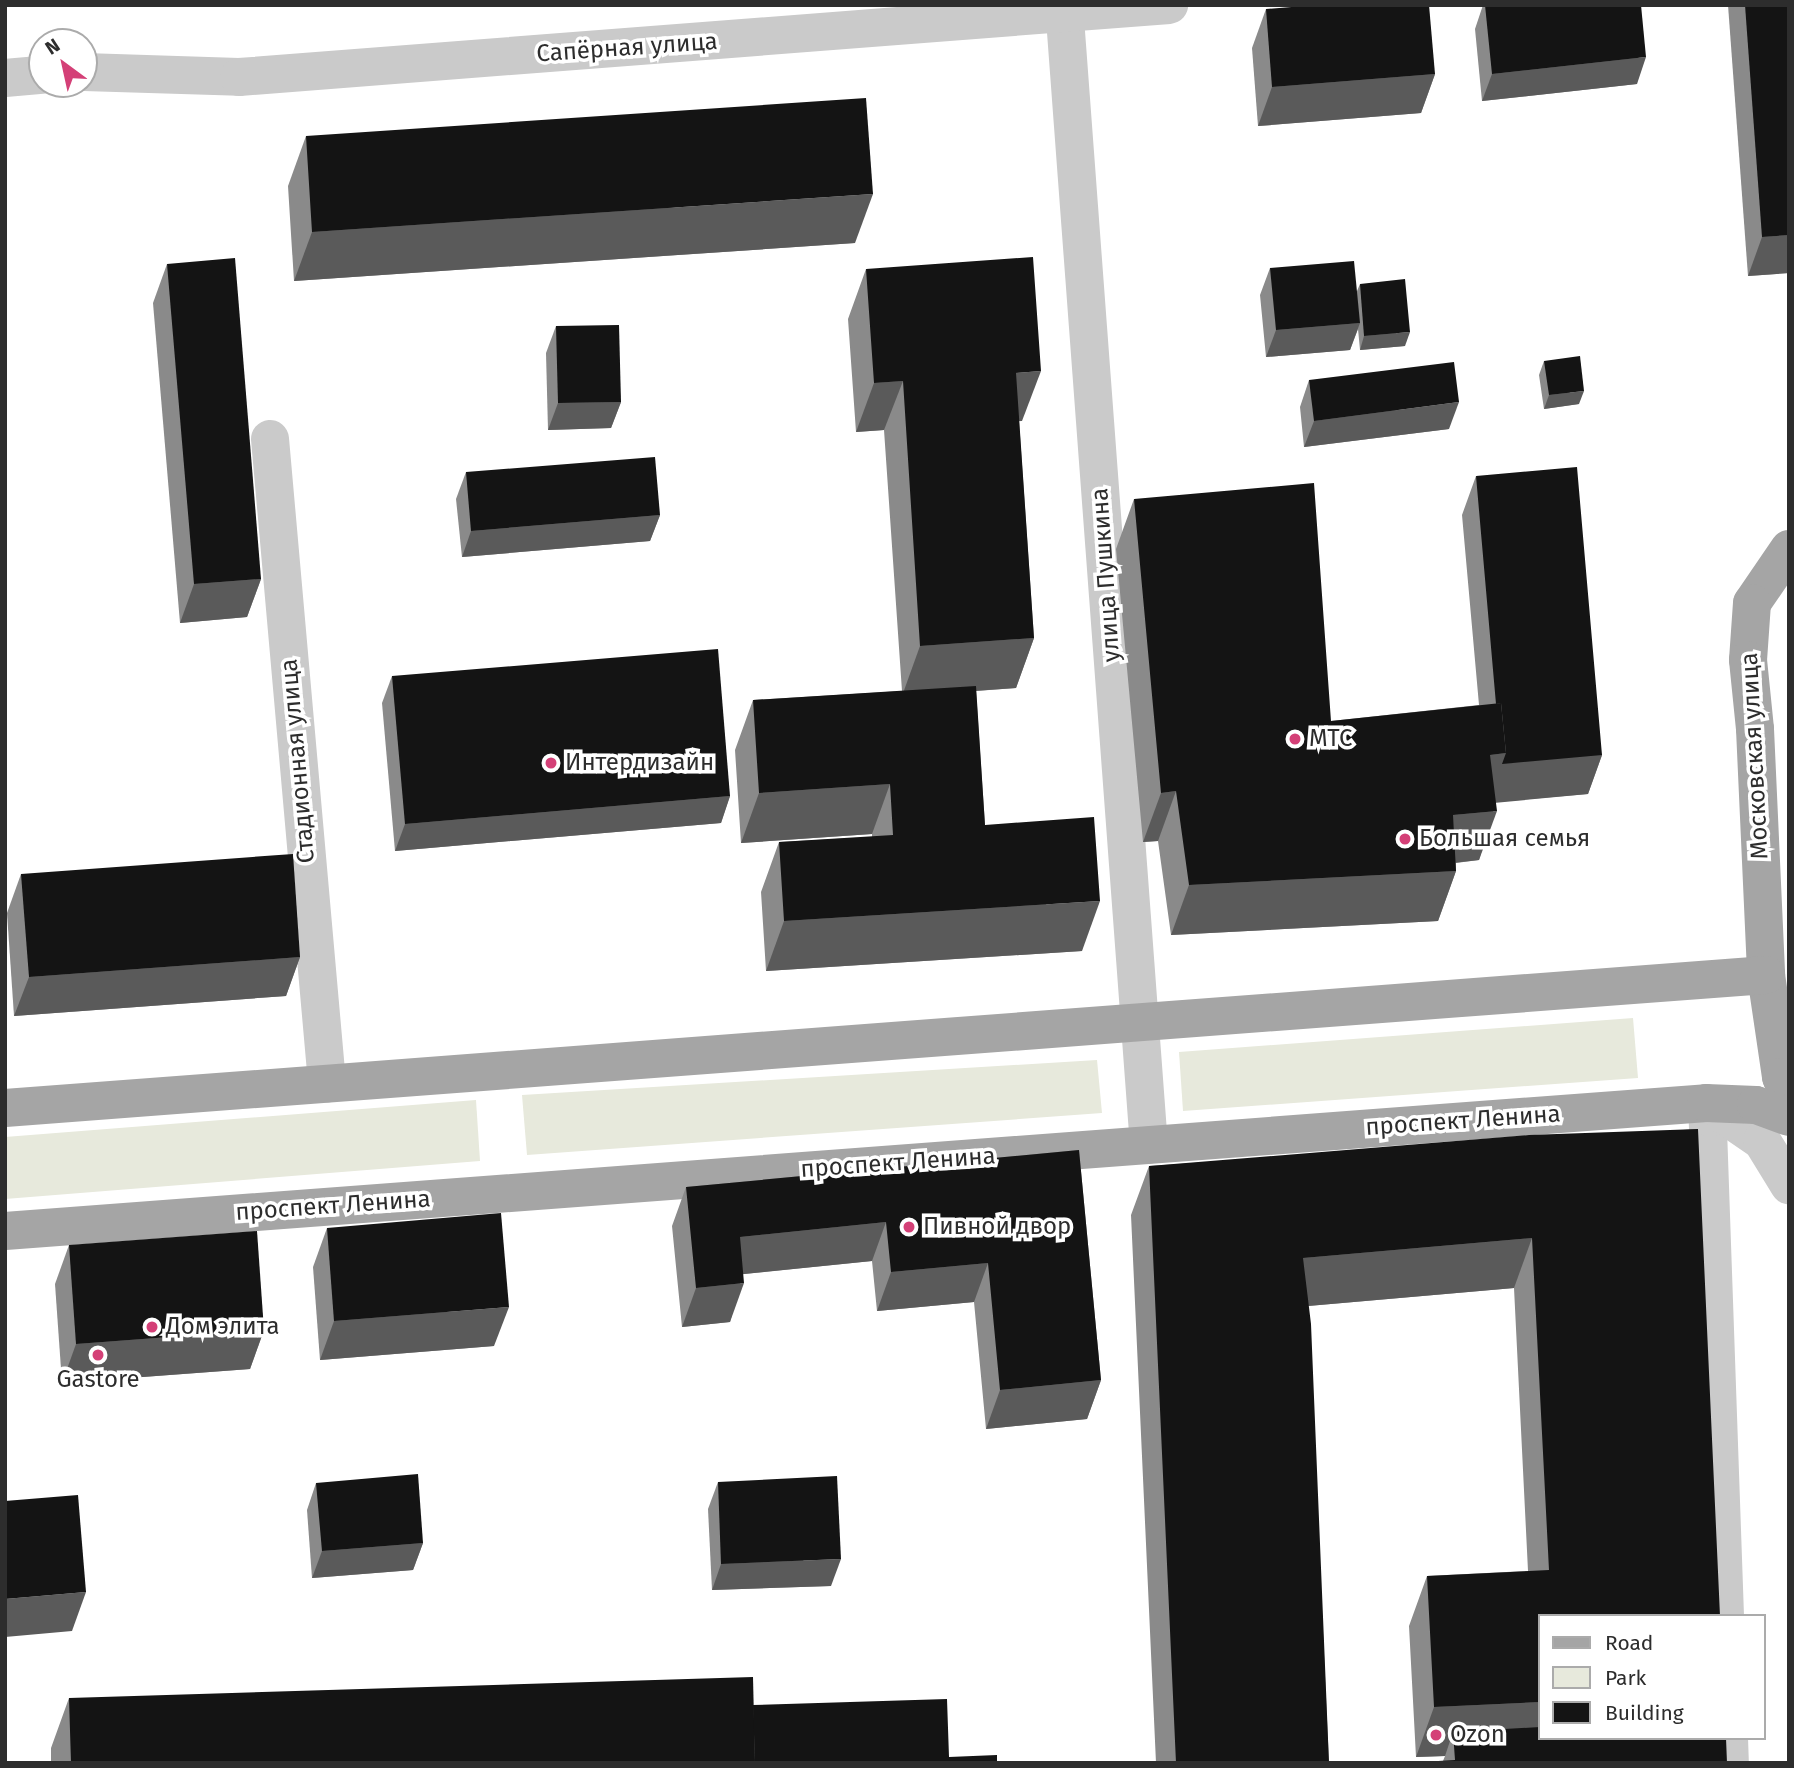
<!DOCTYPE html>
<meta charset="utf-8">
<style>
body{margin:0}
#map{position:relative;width:1794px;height:1768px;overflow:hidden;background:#fff;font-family:"Fira Sans",sans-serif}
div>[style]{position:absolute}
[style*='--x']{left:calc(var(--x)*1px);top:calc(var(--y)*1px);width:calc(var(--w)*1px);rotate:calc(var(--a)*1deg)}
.green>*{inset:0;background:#e7e9dc}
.minor>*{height:38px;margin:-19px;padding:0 19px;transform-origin:19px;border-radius:19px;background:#cacaca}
.major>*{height:38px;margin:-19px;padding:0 19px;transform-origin:19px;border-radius:19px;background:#a5a5a5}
.wall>*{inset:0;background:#8a8a8a}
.shaded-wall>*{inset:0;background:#5a5a5a}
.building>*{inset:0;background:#141414}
.dots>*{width:19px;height:19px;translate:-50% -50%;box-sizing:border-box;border:4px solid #fff;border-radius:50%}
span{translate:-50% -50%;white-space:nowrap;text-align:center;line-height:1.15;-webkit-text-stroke:7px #fff;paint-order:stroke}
.street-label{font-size:24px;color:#2d2d2d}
.poi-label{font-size:24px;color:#2d2d2d}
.left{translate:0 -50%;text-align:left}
.frame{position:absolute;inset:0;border:7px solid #2d2d2d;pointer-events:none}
.legend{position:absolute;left:1538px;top:1614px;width:228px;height:126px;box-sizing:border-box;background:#fff;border:2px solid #ababab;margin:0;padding:9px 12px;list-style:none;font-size:21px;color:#2d2d2d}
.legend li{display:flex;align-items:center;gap:14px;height:35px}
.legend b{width:35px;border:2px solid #ababab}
.north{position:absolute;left:28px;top:28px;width:70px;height:70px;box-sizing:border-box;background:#fff;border:2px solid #ababab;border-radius:50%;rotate:327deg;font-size:19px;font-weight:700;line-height:28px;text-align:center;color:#2d2d2d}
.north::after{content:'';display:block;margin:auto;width:24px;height:32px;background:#d44077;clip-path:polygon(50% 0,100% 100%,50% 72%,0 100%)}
</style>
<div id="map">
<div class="green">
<div style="clip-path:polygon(1633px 1018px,1638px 1078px,1183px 1111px,1179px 1052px)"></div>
<div style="clip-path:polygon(1097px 1060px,1102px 1113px,527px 1155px,522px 1095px)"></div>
<div style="clip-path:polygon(476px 1100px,480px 1161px,5px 1199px,5px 1137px)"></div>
</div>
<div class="minor">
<div style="--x:1064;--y:5;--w:1143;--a:85.74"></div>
<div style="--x:84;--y:72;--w:155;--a:1.8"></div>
<div style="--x:239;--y:77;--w:933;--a:-4.43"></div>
<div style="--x:5;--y:78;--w:37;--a:-5"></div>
<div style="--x:270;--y:439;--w:647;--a:84.94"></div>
<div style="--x:1725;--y:1616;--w:499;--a:-92"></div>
<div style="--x:1708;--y:1117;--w:16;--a:-7"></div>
<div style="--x:1724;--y:1115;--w:46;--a:34.4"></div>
<div style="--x:1762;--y:1141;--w:52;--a:58.5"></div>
<div style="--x:1729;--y:1738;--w:25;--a:88"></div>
</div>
<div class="major">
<div style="--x:1789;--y:549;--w:65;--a:124.4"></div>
<div style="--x:1752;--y:603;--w:57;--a:94"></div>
<div style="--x:1748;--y:660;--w:69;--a:84.2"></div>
<div style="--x:1755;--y:729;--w:246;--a:87.4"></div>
<div style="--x:1766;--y:975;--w:103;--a:81.6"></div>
<div style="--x:1781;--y:1077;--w:22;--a:69"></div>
<div style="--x:5;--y:1108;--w:1766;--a:-4.32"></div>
<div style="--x:5;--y:1231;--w:1706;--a:-4.3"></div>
<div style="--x:1706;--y:1103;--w:50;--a:2.3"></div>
<div style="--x:1756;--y:1105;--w:35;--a:20"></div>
</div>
<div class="wall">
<div style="clip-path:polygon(1483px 5px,1641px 5px,1637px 84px,1482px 101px,1475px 29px)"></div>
<div style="clip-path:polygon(1728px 5px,1789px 5px,1789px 273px,1748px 276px)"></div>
<div style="clip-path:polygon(1266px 9px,1435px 74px,1421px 113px,1258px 126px,1252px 48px)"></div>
<div style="clip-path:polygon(306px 136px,855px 243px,294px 281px,288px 186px)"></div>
<div style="clip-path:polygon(167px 264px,261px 579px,247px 617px,180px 623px,153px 303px)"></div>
<div style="clip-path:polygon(1270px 268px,1357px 291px,1360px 284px,1405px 346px,1360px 350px,1358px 329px,1350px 350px,1266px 357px,1260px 295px)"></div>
<div style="clip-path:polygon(866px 269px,1022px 421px,1019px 421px,1034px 638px,1016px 688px,976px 691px,985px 825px,1082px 951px,766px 971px,761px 892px,779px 842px,872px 837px,872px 834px,741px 843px,735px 750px,753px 700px,902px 691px,884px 430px,856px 432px,848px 319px)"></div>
<div style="clip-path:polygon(556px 326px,621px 402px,611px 428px,548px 430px,546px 353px)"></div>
<div style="clip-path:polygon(1544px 361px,1579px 404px,1544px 409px,1539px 375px)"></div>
<div style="clip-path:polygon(1309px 380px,1449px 429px,1304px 447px,1300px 407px)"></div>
<div style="clip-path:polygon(466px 472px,660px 515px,650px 541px,462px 557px,456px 499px)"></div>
<div style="clip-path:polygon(1476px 476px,1602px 755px,1588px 794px,1496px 802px,1479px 860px,1456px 863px,1456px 871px,1438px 921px,1171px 935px,1158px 841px,1143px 842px,1116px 549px,1134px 499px,1331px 721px,1479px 705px,1462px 515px)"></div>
<div style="clip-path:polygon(392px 676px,730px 796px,721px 823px,395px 851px,382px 703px)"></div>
<div style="clip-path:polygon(21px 874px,300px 957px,286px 996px,14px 1016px,7px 913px)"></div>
<div style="clip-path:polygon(1698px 1129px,1540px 1738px,1727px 1763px,1443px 1761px,1445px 1756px,1416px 1757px,1409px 1626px,1427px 1576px,1528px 1571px,1514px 1288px,1308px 1306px,1329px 1763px,1156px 1763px,1131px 1215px,1149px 1166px)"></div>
<div style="clip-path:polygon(1079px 1150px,1101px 1380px,1087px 1419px,986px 1429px,974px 1302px,877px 1311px,872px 1261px,743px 1274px,730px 1322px,682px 1327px,672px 1226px,686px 1187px)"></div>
<div style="clip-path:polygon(327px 1228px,494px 1346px,320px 1360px,313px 1267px)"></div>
<div style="clip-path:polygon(69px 1245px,264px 1330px,250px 1369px,62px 1383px,55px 1284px)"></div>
<div style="clip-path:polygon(718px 1482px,831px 1586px,712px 1590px,708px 1509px)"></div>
<div style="clip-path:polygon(316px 1483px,423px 1543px,413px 1570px,312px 1578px,307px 1510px)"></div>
<div style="clip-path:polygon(69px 1698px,753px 1705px,949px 1757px,997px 1763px,51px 1763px,51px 1748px)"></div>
</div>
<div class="shaded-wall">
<div style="clip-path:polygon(1646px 57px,1637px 84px,1482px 101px,1492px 74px)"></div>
<div style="clip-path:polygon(1435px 74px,1421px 113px,1258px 126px,1272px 87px)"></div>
<div style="clip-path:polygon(873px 194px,855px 243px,294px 281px,312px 232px)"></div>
<div style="clip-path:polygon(1789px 235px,1789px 273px,1748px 276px,1762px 237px)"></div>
<div style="clip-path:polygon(1360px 323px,1350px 350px,1266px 357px,1276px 330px)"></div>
<div style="clip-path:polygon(1410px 332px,1405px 346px,1360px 350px,1364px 336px)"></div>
<div style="clip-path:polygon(1041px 371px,1022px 421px,998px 422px,1016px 373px)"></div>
<div style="clip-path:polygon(903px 381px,884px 430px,856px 432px,874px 383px)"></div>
<div style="clip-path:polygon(1584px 391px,1579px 404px,1544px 409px,1549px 395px)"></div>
<div style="clip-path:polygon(621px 402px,611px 428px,548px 430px,558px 403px)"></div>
<div style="clip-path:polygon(1459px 402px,1449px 429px,1304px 447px,1314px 421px)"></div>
<div style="clip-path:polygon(660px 515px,650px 541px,462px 557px,471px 531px)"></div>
<div style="clip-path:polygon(261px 579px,247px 617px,180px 623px,194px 584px)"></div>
<div style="clip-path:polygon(1034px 638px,1016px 688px,902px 696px,920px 646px)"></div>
<div style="clip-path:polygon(1506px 753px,1602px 755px,1588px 794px,1472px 805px,1490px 755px)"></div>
<div style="clip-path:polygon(890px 784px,872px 834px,741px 843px,759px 793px)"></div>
<div style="clip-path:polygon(1176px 791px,1158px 841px,1143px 842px,1161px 793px)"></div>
<div style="clip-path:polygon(730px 796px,721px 823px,395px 851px,405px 824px)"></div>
<div style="clip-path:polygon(1497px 811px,1479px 860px,1435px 865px,1453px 815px)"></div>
<div style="clip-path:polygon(1456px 871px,1438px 921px,1171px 935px,1189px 885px)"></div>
<div style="clip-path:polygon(1100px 901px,1082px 951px,766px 971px,784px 921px)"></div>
<div style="clip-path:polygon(300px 957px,286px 996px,14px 1016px,29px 977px)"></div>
<div style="clip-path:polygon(886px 1222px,872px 1261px,725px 1276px,740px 1237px)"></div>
<div style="clip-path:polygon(1532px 1238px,1514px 1288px,1285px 1308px,1303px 1258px)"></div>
<div style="clip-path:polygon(988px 1263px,974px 1302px,877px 1311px,891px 1272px)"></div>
<div style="clip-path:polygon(744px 1283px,730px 1322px,682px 1327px,696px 1288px)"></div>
<div style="clip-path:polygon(509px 1307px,494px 1346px,320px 1360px,334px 1321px)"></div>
<div style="clip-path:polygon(264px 1330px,250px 1369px,62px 1383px,76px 1344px)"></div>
<div style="clip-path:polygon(1101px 1380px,1087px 1419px,986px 1429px,1000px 1390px)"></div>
<div style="clip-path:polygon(423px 1543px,413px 1570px,312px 1578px,322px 1551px)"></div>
<div style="clip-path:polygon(841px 1559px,831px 1586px,712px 1590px,721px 1564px)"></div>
<div style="clip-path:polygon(86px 1592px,72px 1631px,5px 1637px,5px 1599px)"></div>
<div style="clip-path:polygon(1540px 1702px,1540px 1738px,1453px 1732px,1445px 1756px,1416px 1757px,1434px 1707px)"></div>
</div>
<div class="building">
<div style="clip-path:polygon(1316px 5px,1429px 5px,1435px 74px,1272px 87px,1266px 9px)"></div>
<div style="clip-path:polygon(1485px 5px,1641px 5px,1646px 57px,1492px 74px)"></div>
<div style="clip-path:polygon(1745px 5px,1789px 5px,1789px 235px,1762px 237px)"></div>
<div style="clip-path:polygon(866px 98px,873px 194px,312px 232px,306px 136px)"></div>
<div style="clip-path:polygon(1033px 257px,1041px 371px,1016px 373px,1034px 638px,920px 646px,903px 381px,874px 383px,866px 269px)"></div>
<div style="clip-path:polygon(235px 258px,261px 579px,194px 584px,167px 264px)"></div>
<div style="clip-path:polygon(1354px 261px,1360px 323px,1276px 330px,1270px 268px)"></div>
<div style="clip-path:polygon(1405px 279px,1410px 332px,1364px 336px,1360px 284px)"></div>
<div style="clip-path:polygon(619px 325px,621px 402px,558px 403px,556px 326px)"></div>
<div style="clip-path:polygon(1580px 356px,1584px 391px,1549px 395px,1544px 361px)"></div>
<div style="clip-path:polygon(1454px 362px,1459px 402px,1314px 421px,1309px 380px)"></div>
<div style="clip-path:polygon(655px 457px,660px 515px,471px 531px,466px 472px)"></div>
<div style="clip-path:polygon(1577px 467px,1602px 755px,1502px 764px,1506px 753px,1501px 703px,1496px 704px,1476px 476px)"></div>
<div style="clip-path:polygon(1314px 483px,1331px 721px,1501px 703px,1506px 753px,1490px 755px,1497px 811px,1453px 815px,1456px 871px,1189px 885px,1176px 791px,1161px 793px,1134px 499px)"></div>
<div style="clip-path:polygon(718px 649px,730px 796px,405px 824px,392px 676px)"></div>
<div style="clip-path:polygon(976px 686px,985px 825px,1094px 817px,1100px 901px,784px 921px,779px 842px,893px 835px,890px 784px,759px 793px,753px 700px)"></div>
<div style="clip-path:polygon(293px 854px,300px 957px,29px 977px,21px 874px)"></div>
<div style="clip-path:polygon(1698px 1129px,1720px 1616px,1540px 1616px,1540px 1702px,1434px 1707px,1427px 1576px,1549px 1570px,1532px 1238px,1303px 1258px,1311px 1324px,1329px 1763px,1176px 1763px,1149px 1166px,1529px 1135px)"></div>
<div style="clip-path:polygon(1079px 1150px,1101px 1380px,1000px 1390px,988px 1263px,891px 1272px,886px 1222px,740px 1237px,744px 1283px,696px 1288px,686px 1187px)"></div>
<div style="clip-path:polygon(501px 1213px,509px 1307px,334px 1321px,327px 1228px)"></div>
<div style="clip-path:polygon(257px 1231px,264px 1330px,76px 1344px,69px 1245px)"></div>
<div style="clip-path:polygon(418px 1474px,423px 1543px,322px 1551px,316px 1483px)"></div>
<div style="clip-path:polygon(837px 1476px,841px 1559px,721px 1564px,718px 1482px)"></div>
<div style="clip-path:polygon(78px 1495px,86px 1592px,5px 1599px,5px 1501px)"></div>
<div style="clip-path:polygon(753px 1677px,755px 1763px,71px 1763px,69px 1698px)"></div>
<div style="clip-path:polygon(947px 1699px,949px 1757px,997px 1755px,997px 1763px,755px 1763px,753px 1705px)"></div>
<div style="clip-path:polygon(1540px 1727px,1540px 1738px,1726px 1738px,1727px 1763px,1404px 1763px,1455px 1760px,1453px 1732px)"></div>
</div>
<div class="dots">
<div style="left:1295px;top:739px;background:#d44077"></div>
<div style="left:551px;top:763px;background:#d44077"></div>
<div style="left:1405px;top:839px;background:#d44077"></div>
<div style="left:909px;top:1227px;background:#d44077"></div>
<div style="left:152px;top:1327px;background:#d44077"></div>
<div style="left:98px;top:1355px;background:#d44077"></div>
<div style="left:1436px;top:1735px;background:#d44077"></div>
</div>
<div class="street-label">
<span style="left:627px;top:48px;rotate:-4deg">Сапёрная улица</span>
<span style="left:1106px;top:575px;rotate:-94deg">улица Пушкина</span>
<span style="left:1755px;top:756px;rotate:-93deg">Московская улица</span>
<span style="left:298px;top:761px;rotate:-95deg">Стадионная улица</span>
<span style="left:1463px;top:1121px;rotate:-4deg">проспект Ленина</span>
<span style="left:898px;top:1163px;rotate:-4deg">проспект Ленина</span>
<span style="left:333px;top:1206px;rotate:-4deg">проспект Ленина</span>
</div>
<div class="poi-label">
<span class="left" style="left:1309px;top:739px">МТС</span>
<span class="left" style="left:565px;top:763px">Интердизайн</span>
<span class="left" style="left:1419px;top:839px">Большая семья</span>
<span class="left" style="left:923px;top:1227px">Пивной двор</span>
<span class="left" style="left:166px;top:1327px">Дом элита</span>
<span style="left:98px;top:1380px">Gastore</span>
<span class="left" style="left:1450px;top:1735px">Ozon</span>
</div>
<div class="frame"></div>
<ul class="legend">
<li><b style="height:9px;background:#a5a5a5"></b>Road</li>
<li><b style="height:19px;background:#e7e9dc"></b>Park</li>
<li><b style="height:19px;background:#141414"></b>Building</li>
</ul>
<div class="north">N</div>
</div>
